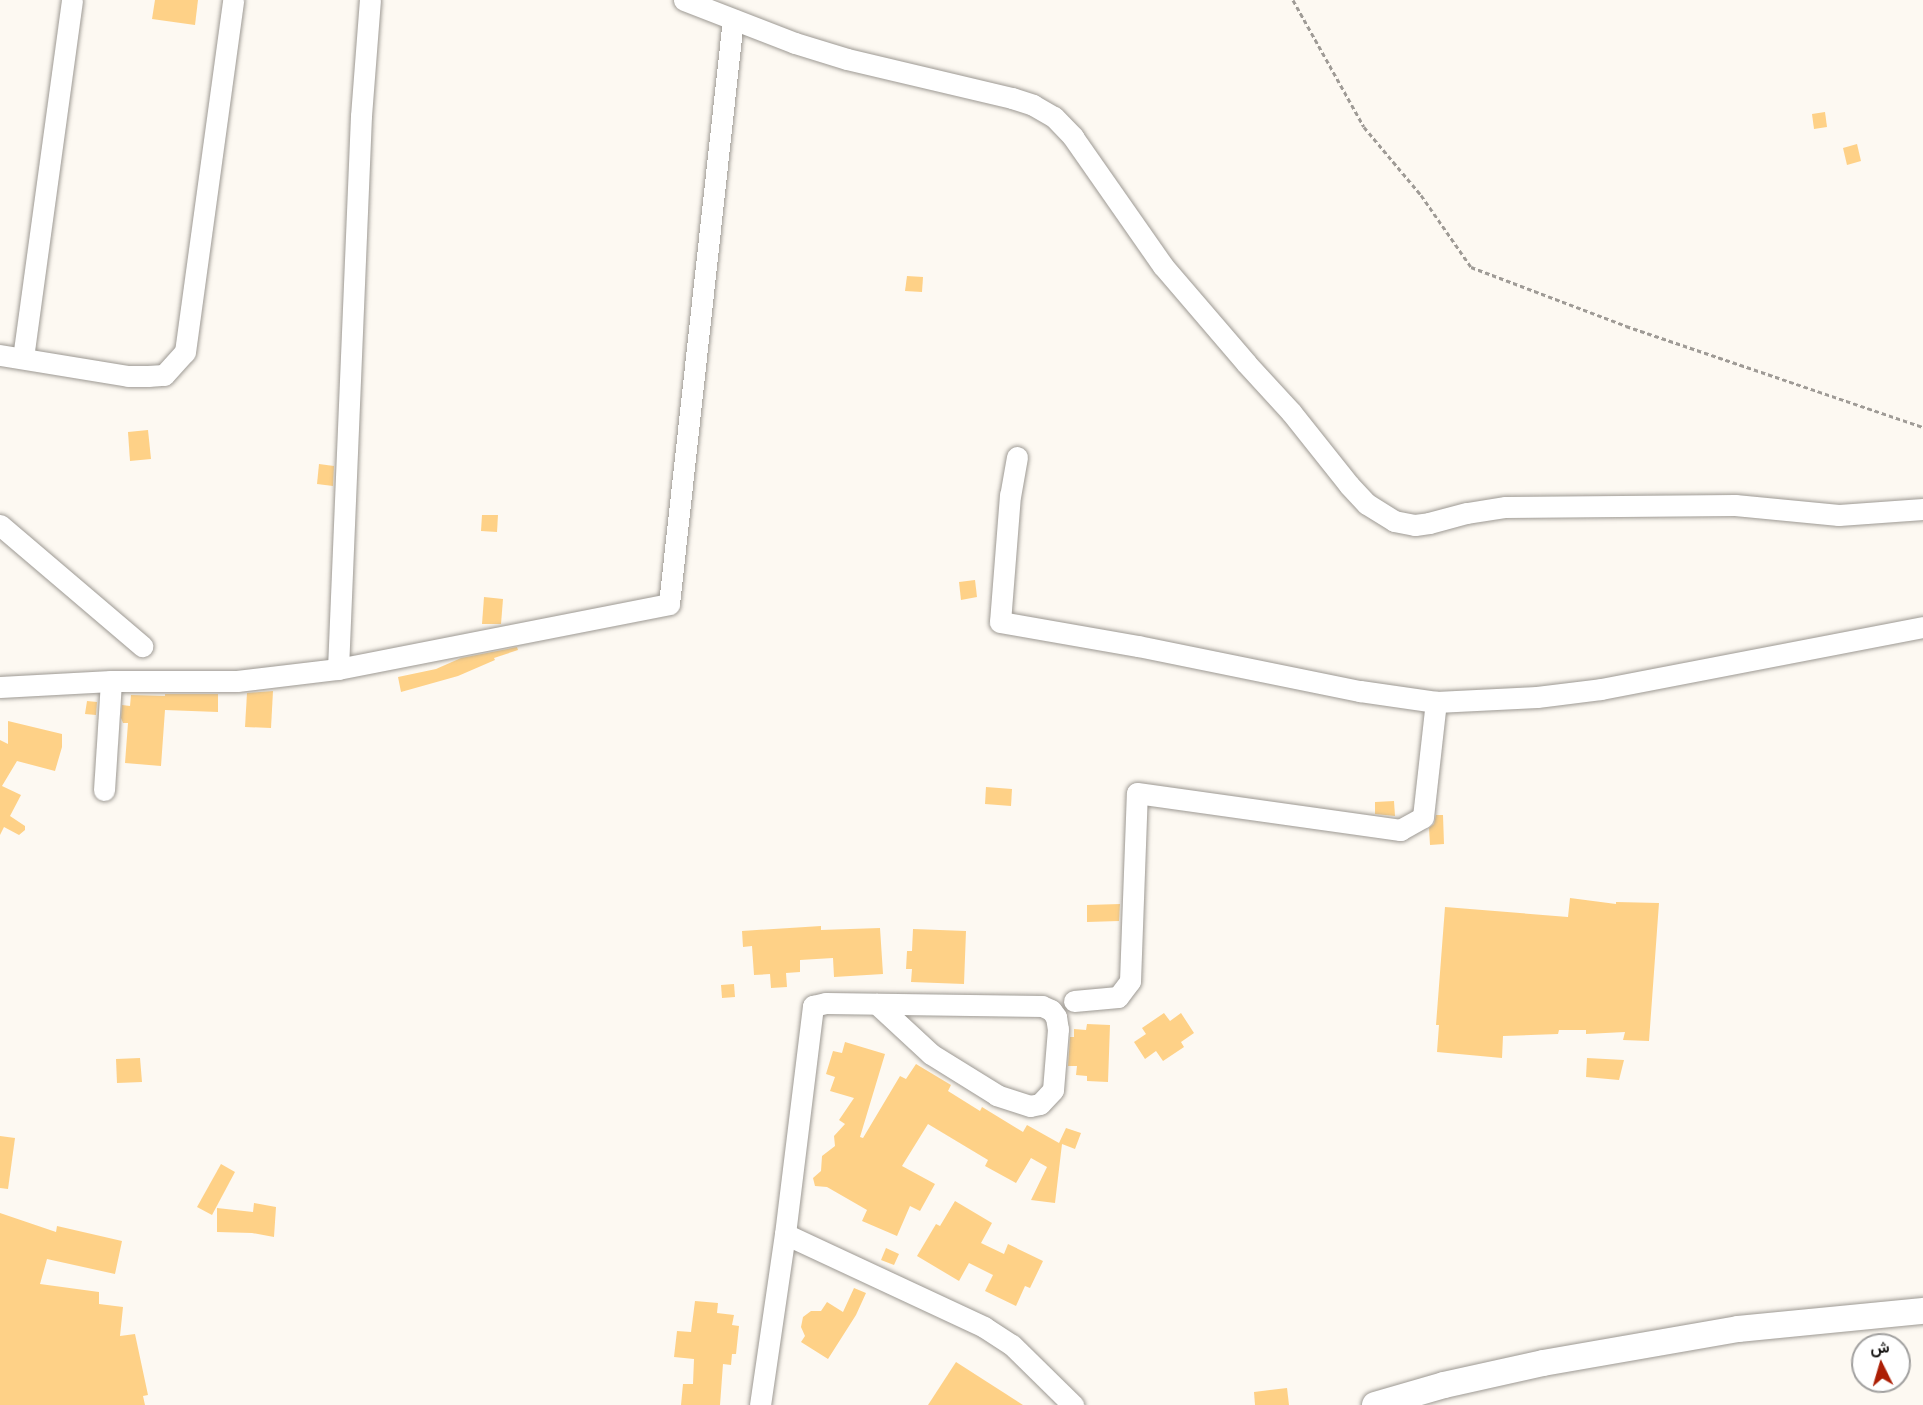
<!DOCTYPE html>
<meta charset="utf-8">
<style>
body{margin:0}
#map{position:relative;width:1923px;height:1405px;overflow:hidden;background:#fdf9f2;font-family:"PT Serif",Vazirmatn,serif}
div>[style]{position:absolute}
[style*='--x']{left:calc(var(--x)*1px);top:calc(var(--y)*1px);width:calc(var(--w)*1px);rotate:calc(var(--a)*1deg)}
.building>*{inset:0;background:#fed187}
.path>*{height:3px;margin-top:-1.5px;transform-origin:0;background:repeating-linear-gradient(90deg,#9f9b96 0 4.5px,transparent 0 7.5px)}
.roads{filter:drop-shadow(0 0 2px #9d9993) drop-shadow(0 0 2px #9d9993)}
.minor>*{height:21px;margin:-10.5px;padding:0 10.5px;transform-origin:10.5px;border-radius:10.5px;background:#fff}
.major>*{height:26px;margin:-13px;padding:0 13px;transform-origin:13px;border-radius:13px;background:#fff}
span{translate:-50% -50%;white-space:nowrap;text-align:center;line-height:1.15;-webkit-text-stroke:4.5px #fff;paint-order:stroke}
.north{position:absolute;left:1851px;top:1333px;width:60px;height:60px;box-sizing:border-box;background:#fff;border:2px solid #a1a09f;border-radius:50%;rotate:355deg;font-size:16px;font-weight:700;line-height:24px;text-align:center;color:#141210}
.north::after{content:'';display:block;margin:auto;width:21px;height:27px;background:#ac1e04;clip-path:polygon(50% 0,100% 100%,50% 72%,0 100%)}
</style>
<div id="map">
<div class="building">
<div style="clip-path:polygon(155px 0,198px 0,195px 25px,152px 19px)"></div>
<div style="clip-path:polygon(1825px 112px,1827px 127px,1814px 129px,1812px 114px)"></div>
<div style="clip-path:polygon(1857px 144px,1861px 161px,1847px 165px,1843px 148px)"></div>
<div style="clip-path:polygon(907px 276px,923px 277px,922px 292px,905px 291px)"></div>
<div style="clip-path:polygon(148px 430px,151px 459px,130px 461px,128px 432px)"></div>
<div style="clip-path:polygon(319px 464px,334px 466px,333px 486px,317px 484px)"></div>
<div style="clip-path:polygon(482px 515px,498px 515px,497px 532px,481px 531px)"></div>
<div style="clip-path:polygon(975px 580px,977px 597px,961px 600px,959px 582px)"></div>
<div style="clip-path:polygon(484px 597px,503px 599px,501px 624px,482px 624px)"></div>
<div style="clip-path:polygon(517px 647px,518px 650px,494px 658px,495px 660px,458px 676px,401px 692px,398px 677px,436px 669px,461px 658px)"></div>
<div style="clip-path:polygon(273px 691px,271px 728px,245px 727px,247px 693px)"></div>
<div style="clip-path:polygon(165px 694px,218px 694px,218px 712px,165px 710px,161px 766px,125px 763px,128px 723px,123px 723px,121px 718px,122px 705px,130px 706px,131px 695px,165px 696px)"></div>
<div style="clip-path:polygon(87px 701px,97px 702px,96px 715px,85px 714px)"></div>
<div style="clip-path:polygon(8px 721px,62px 734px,62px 747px,55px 771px,17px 761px,2px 786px,21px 795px,10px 816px,25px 826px,25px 830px,19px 835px,4px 827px,0 835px,0 740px,8px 744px)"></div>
<div style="clip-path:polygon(986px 787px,1012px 789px,1011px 806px,985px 804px)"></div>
<div style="clip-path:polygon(1394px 801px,1395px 816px,1375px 814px,1375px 802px)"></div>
<div style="clip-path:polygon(1436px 815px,1443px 815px,1444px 844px,1430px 845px,1429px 828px,1434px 824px)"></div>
<div style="clip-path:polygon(1570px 898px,1616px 904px,1616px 902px,1659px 903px,1649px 1041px,1623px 1040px,1625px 1032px,1586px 1034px,1586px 1030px,1559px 1030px,1558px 1034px,1503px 1036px,1502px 1058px,1437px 1052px,1439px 1025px,1436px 1025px,1445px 907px,1568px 917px)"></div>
<div style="clip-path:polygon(1120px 904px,1119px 921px,1087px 922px,1087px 905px)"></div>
<div style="clip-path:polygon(821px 926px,821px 930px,880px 928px,883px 974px,834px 977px,833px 958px,800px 960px,800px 972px,786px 973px,787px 987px,771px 988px,770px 974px,754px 975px,752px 946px,743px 947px,742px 931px)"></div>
<div style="clip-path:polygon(913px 929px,966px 931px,964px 984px,911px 982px,912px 969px,906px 969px,907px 951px,912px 951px)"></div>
<div style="clip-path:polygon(734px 984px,735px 997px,722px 998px,721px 985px)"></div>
<div style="clip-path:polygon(1164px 1013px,1170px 1021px,1181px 1013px,1194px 1033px,1181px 1042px,1184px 1047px,1163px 1061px,1156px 1051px,1145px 1059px,1134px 1042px,1146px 1034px,1142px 1028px)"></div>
<div style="clip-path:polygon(1087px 1024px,1110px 1025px,1108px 1082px,1087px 1081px,1087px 1076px,1076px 1075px,1077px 1066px,1068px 1066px,1070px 1037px,1074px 1037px,1074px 1029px,1086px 1030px)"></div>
<div style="clip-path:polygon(845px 1042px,885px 1054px,860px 1137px,863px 1138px,900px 1076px,906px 1079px,916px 1064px,951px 1085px,948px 1091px,980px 1111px,982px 1107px,1023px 1132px,1027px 1125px,1059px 1143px,1066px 1128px,1081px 1133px,1075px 1149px,1062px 1144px,1055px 1203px,1031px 1200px,1047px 1167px,1031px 1158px,1016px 1183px,985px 1166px,988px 1160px,928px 1124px,902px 1166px,935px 1184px,920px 1211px,910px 1206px,897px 1236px,862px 1221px,867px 1210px,827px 1187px,815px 1186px,813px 1178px,821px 1171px,822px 1156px,835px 1146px,834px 1136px,845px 1124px,839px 1120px,854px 1098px,830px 1091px,835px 1077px,826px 1074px,833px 1051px,842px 1053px)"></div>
<div style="clip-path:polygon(140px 1058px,142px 1082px,117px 1083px,116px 1059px)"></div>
<div style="clip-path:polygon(1587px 1058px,1624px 1060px,1619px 1080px,1586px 1077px)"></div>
<div style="clip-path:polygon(0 1136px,15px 1138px,8px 1189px,0 1188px)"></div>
<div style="clip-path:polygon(221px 1164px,235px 1172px,212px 1215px,197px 1207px)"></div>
<div style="clip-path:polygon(955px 1201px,992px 1223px,981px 1243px,1004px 1254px,1008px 1244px,1043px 1261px,1030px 1288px,1025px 1286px,1016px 1306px,985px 1291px,993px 1275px,969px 1263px,959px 1281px,917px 1256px,936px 1224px,940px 1226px)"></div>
<div style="clip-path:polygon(254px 1203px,276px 1207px,274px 1237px,252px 1233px,217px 1232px,217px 1208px,253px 1212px)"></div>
<div style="clip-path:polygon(0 1213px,56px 1232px,57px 1226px,122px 1241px,115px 1274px,47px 1259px,40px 1284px,99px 1292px,99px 1304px,123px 1307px,120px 1336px,135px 1334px,148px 1395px,143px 1396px,145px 1405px,0 1405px)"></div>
<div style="clip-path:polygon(886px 1248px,899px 1254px,894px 1265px,881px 1260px)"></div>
<div style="clip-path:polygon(854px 1288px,866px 1293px,856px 1315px,828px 1359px,801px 1342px,805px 1336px,801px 1327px,803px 1317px,811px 1311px,821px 1311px,827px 1302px,843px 1312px)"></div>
<div style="clip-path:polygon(695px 1301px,718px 1303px,717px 1313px,734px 1315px,732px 1325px,739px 1326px,736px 1354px,732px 1354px,731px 1365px,723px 1364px,720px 1405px,681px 1405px,683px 1384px,693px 1384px,694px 1359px,674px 1357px,677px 1331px,691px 1332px)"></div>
<div style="clip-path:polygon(956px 1362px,1023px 1405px,928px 1405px)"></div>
<div style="clip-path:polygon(1287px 1388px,1289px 1405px,1255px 1405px,1254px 1392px)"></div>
</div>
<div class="path">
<div style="--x:1293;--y:0;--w:145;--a:60.8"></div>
<div style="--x:1364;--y:127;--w:89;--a:50"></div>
<div style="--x:1421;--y:195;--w:88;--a:55.2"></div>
<div style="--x:1471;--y:267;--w:166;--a:20.8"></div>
<div style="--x:1626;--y:326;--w:314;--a:18.8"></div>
</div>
<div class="roads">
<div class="minor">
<div style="--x:684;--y:0;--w:119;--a:21.2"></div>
<div style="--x:795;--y:43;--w:54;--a:17.1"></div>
<div style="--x:847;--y:59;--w:170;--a:13.3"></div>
<div style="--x:1012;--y:98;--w:22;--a:18"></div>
<div style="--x:1033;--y:105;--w:24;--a:30"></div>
<div style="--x:1054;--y:117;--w:28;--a:46"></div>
<div style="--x:1073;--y:137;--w:157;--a:55.1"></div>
<div style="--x:1163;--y:266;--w:128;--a:49.4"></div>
<div style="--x:1246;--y:363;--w:67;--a:47.4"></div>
<div style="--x:1291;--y:412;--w:93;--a:51.5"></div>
<div style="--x:1349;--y:485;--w:26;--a:47"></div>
<div style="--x:1367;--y:504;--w:32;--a:32"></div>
<div style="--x:1394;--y:521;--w:21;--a:11"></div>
<div style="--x:1415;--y:525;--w:14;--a:-8"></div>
<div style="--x:1429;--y:523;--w:39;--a:-15"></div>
<div style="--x:1467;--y:513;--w:39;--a:-9"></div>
<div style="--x:1506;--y:507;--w:229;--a:-0.5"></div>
<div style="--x:1735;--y:505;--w:104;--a:5.5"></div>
<div style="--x:1839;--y:515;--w:84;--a:-4.1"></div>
<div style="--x:0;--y:355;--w:130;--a:9.3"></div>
<div style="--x:128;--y:376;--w:20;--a:0"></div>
<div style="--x:148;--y:376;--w:16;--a:-4"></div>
<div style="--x:164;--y:375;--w:31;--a:-48"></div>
<div style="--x:185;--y:352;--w:355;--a:-82.2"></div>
<div style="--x:23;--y:358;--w:361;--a:-82.2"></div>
<div style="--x:1017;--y:457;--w:39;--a:100"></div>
<div style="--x:1010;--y:495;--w:127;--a:94.5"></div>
<div style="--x:1000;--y:622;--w:140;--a:9.9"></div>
<div style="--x:1138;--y:646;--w:227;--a:11.5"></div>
<div style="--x:1360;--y:691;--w:77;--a:8.2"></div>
<div style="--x:1436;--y:702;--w:101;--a:-2.8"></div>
<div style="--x:1537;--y:697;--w:64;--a:-7.1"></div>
<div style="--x:1601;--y:689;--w:328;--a:-10.9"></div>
<div style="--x:0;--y:525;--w:187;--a:40.4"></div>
<div style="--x:338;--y:669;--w:553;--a:-87.62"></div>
<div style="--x:361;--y:116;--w:116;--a:-85.6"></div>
<div style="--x:0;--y:687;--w:111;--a:-3.1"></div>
<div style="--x:111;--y:681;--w:126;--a:0"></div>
<div style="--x:237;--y:681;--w:102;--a:-6.8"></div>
<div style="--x:338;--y:669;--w:337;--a:-11.1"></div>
<div style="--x:669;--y:604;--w:588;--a:-83.76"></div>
<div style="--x:104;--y:790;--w:109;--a:-86.3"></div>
<div style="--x:1074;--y:1001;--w:44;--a:-5.2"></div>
<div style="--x:1118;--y:997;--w:20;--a:-53"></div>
<div style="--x:1130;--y:981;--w:188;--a:-87.9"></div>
<div style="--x:1137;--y:793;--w:266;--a:8"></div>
<div style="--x:1400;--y:830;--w:26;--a:-29"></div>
<div style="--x:1423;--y:817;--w:116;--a:-83.6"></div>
<div style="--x:785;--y:1234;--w:220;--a:25"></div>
<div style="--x:984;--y:1327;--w:33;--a:33"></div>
<div style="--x:1012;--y:1345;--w:86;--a:44.5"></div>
<div style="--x:760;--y:1405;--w:173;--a:-81.7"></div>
<div style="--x:785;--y:1234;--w:230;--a:-83"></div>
<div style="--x:813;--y:1006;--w:13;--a:-13"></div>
<div style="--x:826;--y:1003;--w:216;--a:0.8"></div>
<div style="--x:1042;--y:1006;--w:10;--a:24"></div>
<div style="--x:1051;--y:1010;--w:9;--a:54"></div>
<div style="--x:1056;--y:1017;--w:12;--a:81"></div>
<div style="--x:1058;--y:1029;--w:61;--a:94.7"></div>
<div style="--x:1053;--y:1090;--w:19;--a:133"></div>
<div style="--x:1040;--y:1104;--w:10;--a:169"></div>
<div style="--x:1030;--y:1106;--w:35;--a:-162"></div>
<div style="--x:997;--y:1095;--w:78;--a:-148.2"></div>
<div style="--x:931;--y:1054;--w:74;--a:-137.2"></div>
</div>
<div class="major">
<div style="--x:1375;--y:1405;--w:72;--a:-16.2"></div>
<div style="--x:1444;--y:1385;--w:101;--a:-12.5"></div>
<div style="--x:1543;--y:1363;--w:198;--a:-9.9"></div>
<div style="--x:1738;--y:1329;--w:186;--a:-5.6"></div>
</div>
</div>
<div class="north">ش</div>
</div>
